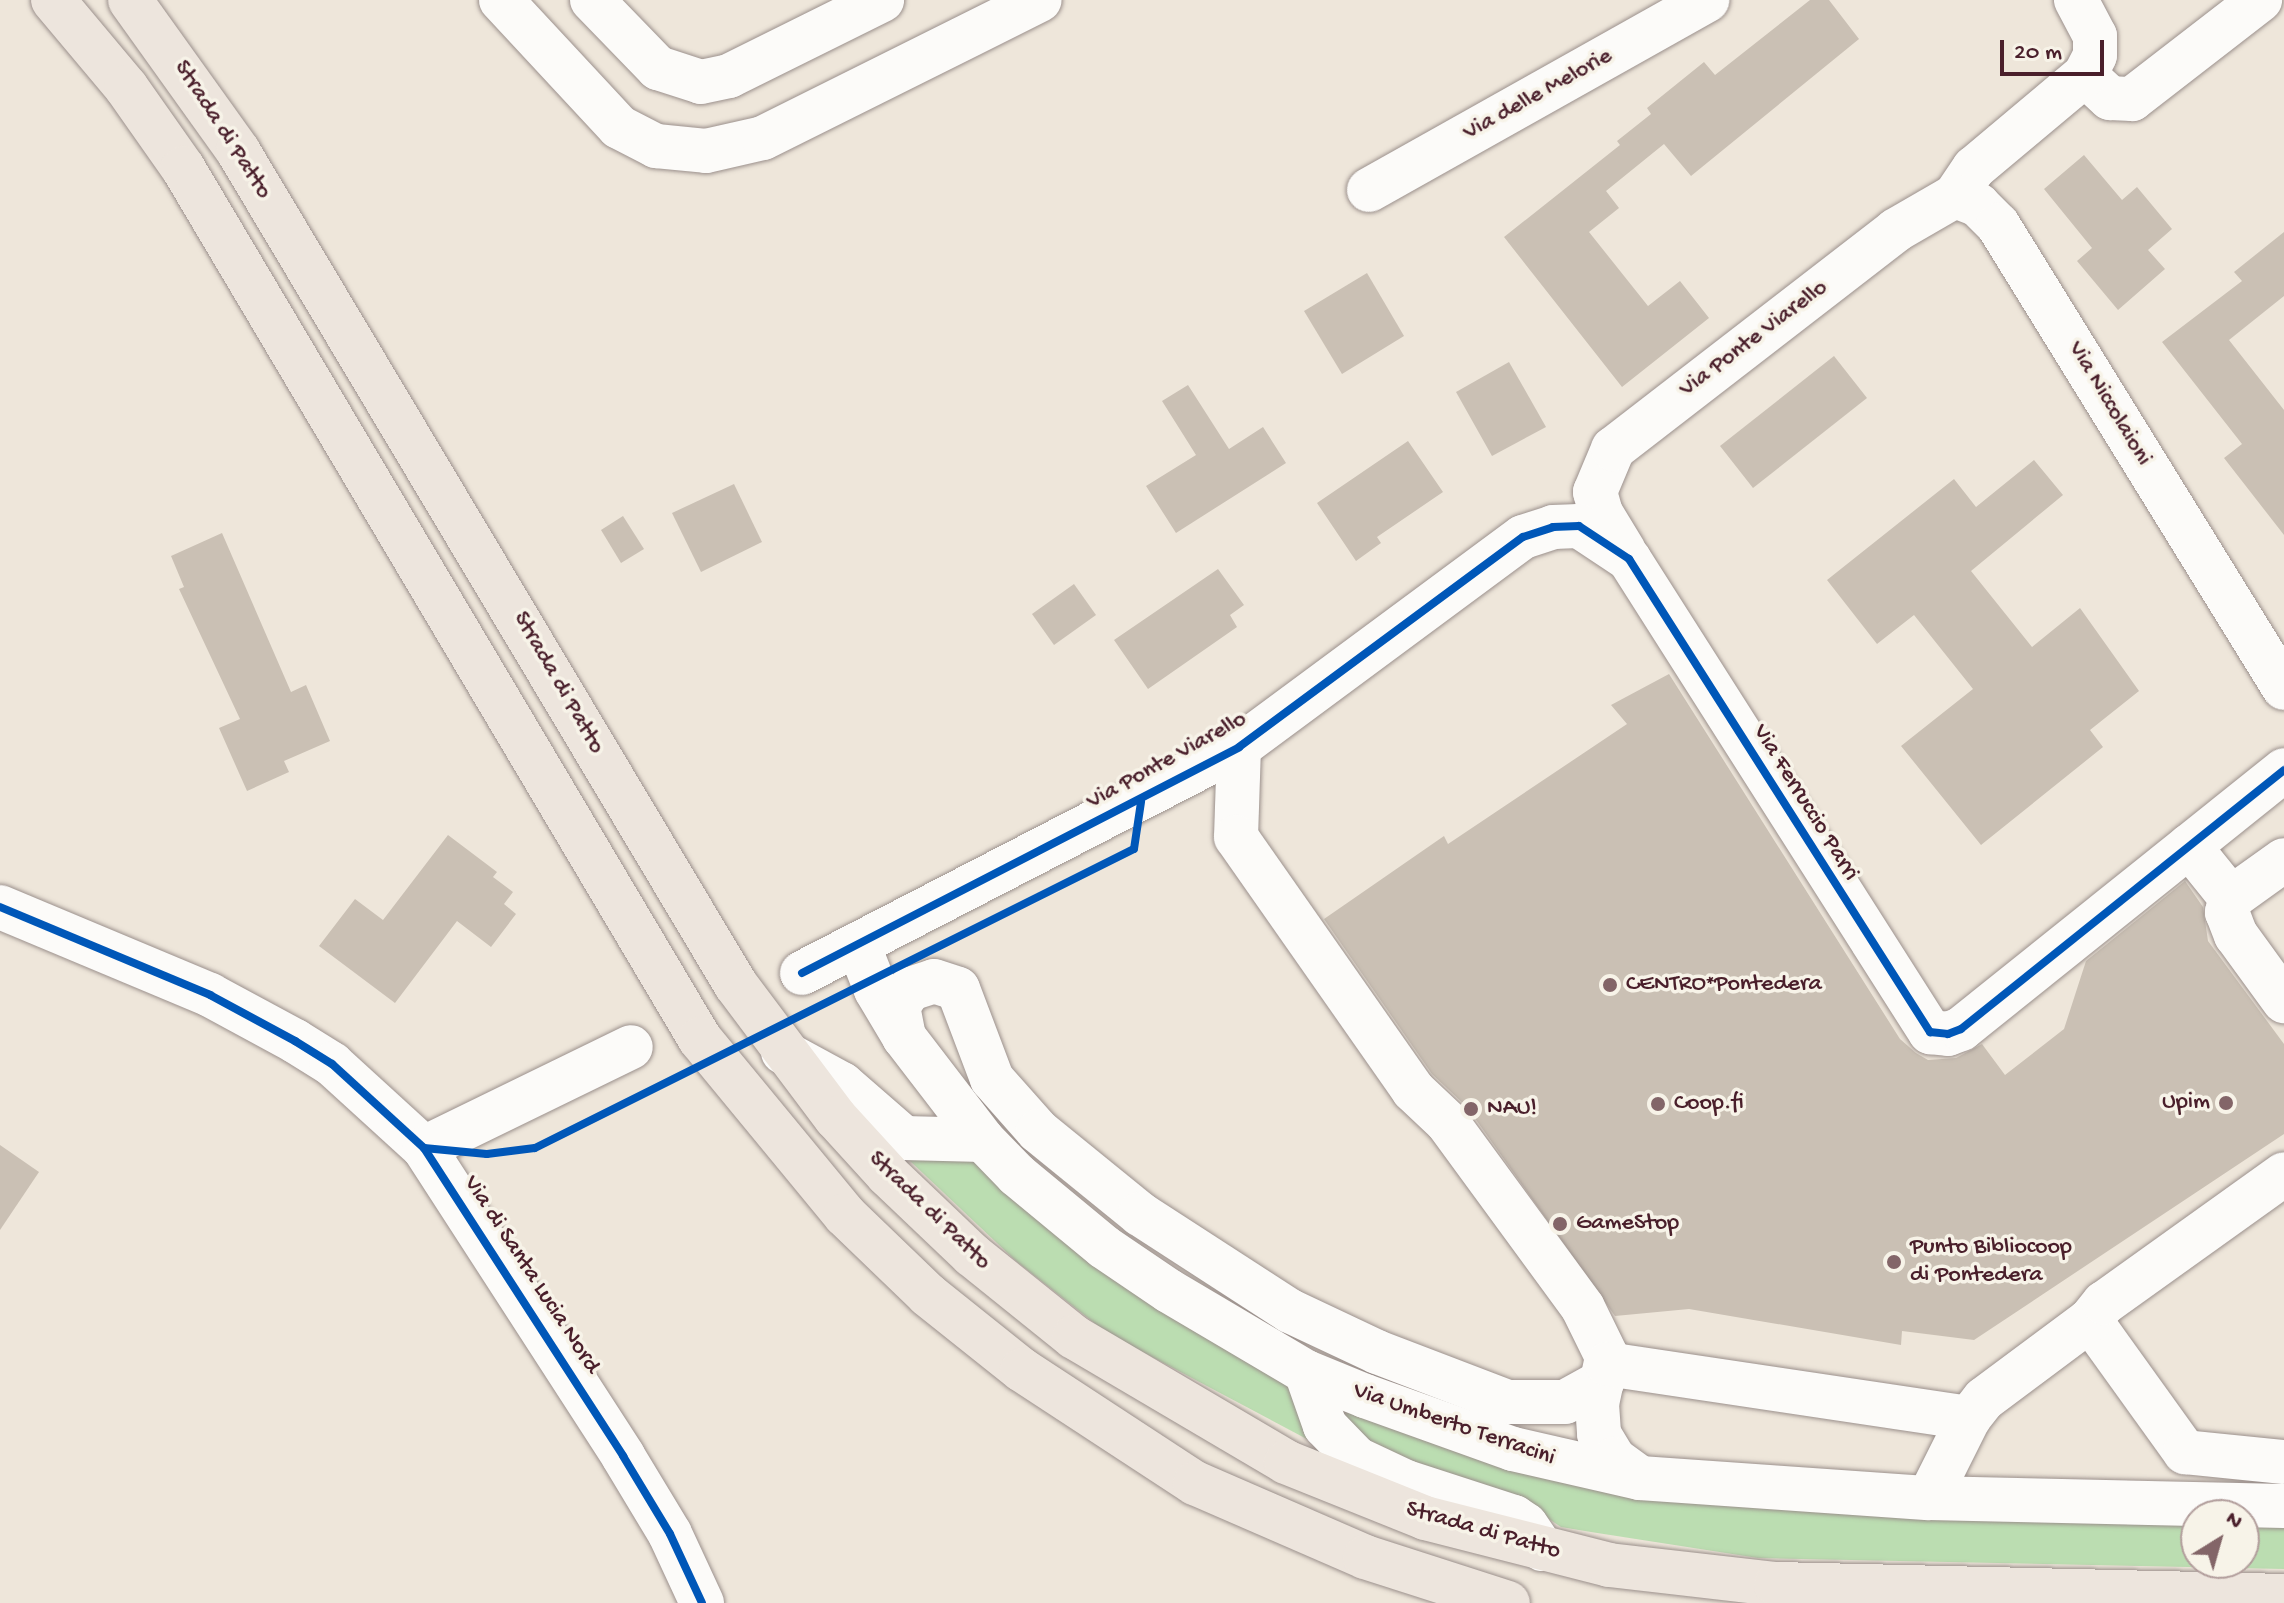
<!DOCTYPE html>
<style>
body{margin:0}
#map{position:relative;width:2284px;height:1603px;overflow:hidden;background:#eee6da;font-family:"Gochi Hand",sans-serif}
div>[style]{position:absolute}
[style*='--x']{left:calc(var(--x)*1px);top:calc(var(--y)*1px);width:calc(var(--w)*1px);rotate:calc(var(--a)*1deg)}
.green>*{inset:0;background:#bbddb1}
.building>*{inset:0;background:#cac0b4}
.roads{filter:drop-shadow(0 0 2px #9b908c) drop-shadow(0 0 2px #9b908c)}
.minor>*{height:44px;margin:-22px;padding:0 22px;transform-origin:22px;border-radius:22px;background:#fcfbf9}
.major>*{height:44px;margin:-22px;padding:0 22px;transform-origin:22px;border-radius:22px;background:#ede5dd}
.cycleway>*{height:8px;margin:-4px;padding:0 4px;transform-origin:4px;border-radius:4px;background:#0057b8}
.dots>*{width:22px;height:22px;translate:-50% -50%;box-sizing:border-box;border:4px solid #f7f3e8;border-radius:50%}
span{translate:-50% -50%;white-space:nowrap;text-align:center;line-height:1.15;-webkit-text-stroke:7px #f7f3e8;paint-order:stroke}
.street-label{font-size:24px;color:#4a1f2b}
.poi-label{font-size:24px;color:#4a1f2b}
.left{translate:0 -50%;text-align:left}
.right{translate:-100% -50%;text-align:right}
.north{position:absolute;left:2180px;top:1499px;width:80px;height:80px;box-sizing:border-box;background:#f7f3e8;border:2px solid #b29e9c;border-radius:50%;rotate:37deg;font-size:22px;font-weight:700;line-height:32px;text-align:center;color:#4a1f2b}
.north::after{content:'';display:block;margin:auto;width:28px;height:36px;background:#836568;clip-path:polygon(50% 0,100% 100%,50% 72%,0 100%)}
.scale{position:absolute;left:2000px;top:40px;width:104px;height:36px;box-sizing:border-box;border:4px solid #4a1f2b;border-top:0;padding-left:10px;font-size:24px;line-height:28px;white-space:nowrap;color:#4a1f2b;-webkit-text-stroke:6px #f7f3e8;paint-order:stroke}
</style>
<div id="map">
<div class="green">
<div style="clip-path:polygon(975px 1155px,1285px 1378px,1318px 1445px,1107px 1333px,1016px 1261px,909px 1160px)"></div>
<div style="clip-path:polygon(1329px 1398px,1406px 1430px,2196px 1519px,2196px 1563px,2244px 1563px,2244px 1519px,2284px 1520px,2284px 1569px,1758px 1558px,1591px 1532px,1561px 1527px,1531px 1507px,1366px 1448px)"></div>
</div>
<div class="building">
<div style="clip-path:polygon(1810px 0,1829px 0,1859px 39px,1691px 176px,1664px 144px,1606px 191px,1619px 208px,1589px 232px,1648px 306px,1680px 281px,1709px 318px,1622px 387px,1504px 237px,1620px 145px,1617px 141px,1651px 114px,1647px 108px,1704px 62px,1715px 75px)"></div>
<div style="clip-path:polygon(2084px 155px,2122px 200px,2137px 187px,2172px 229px,2148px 250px,2165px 269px,2118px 310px,2077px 261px,2092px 248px,2044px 189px)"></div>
<div style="clip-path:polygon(2284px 232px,2284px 296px,2229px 340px,2284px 410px,2284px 535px,2224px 458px,2242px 444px,2162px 342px,2242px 281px,2234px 272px)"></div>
<div style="clip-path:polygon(1367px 273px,1404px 336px,1342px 374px,1304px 311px)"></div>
<div style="clip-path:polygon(1834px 356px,1867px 398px,1753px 488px,1720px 446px)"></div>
<div style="clip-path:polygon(1509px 362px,1546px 427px,1492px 456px,1456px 392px)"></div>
<div style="clip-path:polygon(1188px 385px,1229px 449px,1263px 427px,1286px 463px,1176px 533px,1146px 486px,1196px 455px,1162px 401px)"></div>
<div style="clip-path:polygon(1408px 441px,1443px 492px,1377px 537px,1381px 543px,1356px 561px,1317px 503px)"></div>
<div style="clip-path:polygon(2034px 460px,2063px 495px,1971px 571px,2032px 647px,2080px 608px,2139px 691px,2090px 730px,2103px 747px,1981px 845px,1901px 746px,1973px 689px,1914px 615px,1877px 644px,1827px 580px,1954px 479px,1976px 507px)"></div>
<div style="clip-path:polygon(734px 484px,762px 542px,701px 572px,672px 513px)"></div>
<div style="clip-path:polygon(623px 516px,644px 549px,621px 563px,601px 530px)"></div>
<div style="clip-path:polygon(222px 533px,291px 692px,306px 685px,330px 741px,284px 761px,289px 772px,247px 791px,219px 728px,240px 719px,179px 589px,184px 587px,171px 556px)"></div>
<div style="clip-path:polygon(1218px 569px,1244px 605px,1230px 615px,1237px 627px,1148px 689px,1114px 640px)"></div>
<div style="clip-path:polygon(1074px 584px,1096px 615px,1054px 645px,1032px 614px)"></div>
<div style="clip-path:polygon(1669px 674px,1900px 1039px,1916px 1053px,1928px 1060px,1956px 1058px,1982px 1044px,2005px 1075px,2064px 1029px,2086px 961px,2185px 881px,2203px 907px,2208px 941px,2284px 1044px,2284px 1134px,1974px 1340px,1902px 1331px,1901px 1345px,1689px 1309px,1615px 1316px,1467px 1107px,1432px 1074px,1324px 919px,1444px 836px,1448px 844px,1627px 724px,1611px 705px)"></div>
<div style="clip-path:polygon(448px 835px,497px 872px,493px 877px,513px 892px,504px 904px,516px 914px,491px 947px,457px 921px,395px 1003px,319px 946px,355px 899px,383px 920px)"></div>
<div style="clip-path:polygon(0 1145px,39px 1172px,0 1230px)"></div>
</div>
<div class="roads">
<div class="minor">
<div style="--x:501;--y:0;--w:173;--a:47.1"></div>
<div style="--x:619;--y:127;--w:42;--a:27.2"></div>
<div style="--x:656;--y:146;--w:50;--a:5.7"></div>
<div style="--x:706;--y:151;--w:58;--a:-12.8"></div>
<div style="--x:763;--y:138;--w:309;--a:-26.5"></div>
<div style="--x:592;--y:0;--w:95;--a:45.9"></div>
<div style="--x:658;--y:68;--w:45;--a:18"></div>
<div style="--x:701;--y:82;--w:29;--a:-12"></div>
<div style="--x:729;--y:76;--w:171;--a:-26.4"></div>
<div style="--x:2085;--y:75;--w:34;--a:43"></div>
<div style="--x:2110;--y:98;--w:22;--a:3"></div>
<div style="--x:2132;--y:99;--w:162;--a:-37.7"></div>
<div style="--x:1369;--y:190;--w:388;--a:-29.3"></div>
<div style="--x:1955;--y:196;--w:34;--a:-56"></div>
<div style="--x:1974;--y:168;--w:145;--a:-40"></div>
<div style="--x:2085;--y:75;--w:22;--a:-63"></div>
<div style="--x:2095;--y:55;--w:19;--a:-90"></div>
<div style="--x:2095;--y:36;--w:41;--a:-117.8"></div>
<div style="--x:1624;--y:551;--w:44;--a:-121.2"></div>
<div style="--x:1601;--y:513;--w:22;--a:-106"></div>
<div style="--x:1595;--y:492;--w:47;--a:-67.3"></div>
<div style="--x:1613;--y:449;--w:358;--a:-37.7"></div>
<div style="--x:1896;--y:230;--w:68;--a:-30"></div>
<div style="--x:1955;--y:196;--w:25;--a:21"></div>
<div style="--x:1978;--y:205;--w:28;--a:45"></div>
<div style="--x:1998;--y:225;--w:544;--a:58.3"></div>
<div style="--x:1239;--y:747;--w:90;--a:91.9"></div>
<div style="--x:1236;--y:837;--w:309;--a:55"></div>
<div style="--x:1413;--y:1090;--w:47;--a:43.3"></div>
<div style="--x:1447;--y:1122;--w:230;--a:53.8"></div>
<div style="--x:1583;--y:1308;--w:55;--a:63.9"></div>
<div style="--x:1607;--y:1357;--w:48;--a:102"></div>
<div style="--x:1597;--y:1404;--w:30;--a:86"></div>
<div style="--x:1599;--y:1434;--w:29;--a:59"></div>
<div style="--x:1614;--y:1459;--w:32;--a:36"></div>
<div style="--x:2189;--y:846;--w:67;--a:51.1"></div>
<div style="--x:2231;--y:898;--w:65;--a:-35.6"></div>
<div style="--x:2231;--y:898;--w:15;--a:106"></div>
<div style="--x:2227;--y:912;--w:25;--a:69"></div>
<div style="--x:2236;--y:935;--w:82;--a:54"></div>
<div style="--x:0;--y:907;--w:228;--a:22.7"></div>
<div style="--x:210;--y:995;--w:97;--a:28.4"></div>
<div style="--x:295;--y:1041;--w:44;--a:31.9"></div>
<div style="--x:332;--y:1064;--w:125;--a:42.4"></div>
<div style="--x:424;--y:1148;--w:367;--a:57.1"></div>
<div style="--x:623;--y:1456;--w:91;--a:58.9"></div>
<div style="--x:670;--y:1534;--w:76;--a:65.1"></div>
<div style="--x:858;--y:944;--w:49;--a:68.6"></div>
<div style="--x:876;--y:990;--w:55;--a:59.2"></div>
<div style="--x:904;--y:1037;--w:130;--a:52.5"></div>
<div style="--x:983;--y:1140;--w:49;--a:45.8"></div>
<div style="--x:1017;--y:1175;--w:113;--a:39.6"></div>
<div style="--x:1104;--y:1247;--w:78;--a:34.1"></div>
<div style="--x:1169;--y:1291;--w:159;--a:30.6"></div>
<div style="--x:1306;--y:1372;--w:64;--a:22.1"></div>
<div style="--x:1365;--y:1396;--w:157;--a:19.7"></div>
<div style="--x:1513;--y:1449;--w:130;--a:12.9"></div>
<div style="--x:1640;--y:1478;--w:290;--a:4"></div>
<div style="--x:1929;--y:1498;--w:355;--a:1.3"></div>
<div style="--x:802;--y:973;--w:492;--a:-27.3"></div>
<div style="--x:1239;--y:747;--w:353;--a:-36.5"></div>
<div style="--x:1523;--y:537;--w:32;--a:-18"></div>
<div style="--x:1553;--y:527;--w:26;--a:-2"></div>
<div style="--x:1579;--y:526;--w:60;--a:33.4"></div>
<div style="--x:1629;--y:559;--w:561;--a:57.53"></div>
<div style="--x:1930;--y:1032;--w:18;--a:6"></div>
<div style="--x:1948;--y:1034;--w:14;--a:-21"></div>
<div style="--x:1961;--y:1029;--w:414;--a:-38.7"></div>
<div style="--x:904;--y:1037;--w:32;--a:-101"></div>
<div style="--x:898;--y:1006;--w:21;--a:-55"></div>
<div style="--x:910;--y:989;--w:25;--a:-18"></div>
<div style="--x:934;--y:981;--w:25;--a:18"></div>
<div style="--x:958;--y:989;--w:96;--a:69.3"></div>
<div style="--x:992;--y:1079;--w:69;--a:48.5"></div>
<div style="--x:1038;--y:1131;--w:132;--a:39.1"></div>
<div style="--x:1140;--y:1214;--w:179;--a:32.9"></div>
<div style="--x:1290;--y:1311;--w:96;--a:25.2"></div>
<div style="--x:1377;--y:1352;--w:140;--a:20.9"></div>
<div style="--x:1508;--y:1402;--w:57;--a:0"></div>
<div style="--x:1565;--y:1402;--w:43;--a:-28.9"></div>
<div style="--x:783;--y:1052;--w:67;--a:28.5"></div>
<div style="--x:842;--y:1084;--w:82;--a:41.1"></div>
<div style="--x:904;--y:1138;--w:79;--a:1.5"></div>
<div style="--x:424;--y:1148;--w:230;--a:-26"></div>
<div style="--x:2090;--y:1320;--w:163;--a:54.3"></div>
<div style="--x:2185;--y:1452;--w:100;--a:5.8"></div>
<div style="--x:1607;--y:1364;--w:366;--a:8.5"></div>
<div style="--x:1969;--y:1418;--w:89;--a:116.6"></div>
<div style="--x:1306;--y:1372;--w:57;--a:70.6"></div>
<div style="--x:1325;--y:1426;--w:46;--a:45.9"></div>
<div style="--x:1357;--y:1459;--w:54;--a:25.1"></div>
<div style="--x:1406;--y:1482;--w:114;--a:18"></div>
<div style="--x:1514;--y:1517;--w:14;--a:34"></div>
<div style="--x:1526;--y:1525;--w:29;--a:56"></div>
<div style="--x:1969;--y:1418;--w:24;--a:-52"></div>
<div style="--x:1984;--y:1399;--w:132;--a:-36.7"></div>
<div style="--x:2090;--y:1320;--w:22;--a:-51"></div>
<div style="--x:2104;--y:1303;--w:221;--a:-35.6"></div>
</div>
<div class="major">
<div style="--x:53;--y:0;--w:114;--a:50"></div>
<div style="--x:126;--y:87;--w:99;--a:54.9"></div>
<div style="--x:183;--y:168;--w:1013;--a:59.31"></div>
<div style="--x:700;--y:1039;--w:228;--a:50.5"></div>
<div style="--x:845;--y:1215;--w:115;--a:43.9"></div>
<div style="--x:928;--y:1295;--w:120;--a:38.6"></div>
<div style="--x:1022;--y:1370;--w:207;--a:33.2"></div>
<div style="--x:1195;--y:1483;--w:185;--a:23.5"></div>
<div style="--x:1365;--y:1557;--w:150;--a:17.8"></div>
<div style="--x:130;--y:0;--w:186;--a:54.4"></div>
<div style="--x:238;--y:151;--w:971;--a:59.16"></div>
<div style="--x:736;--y:985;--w:166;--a:53.1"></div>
<div style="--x:836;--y:1118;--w:77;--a:47.6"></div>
<div style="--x:888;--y:1175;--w:116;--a:43.6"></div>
<div style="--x:972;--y:1255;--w:131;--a:38.8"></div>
<div style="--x:1074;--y:1337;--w:246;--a:30.5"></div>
<div style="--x:1286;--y:1462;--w:150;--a:21.9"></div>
<div style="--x:1425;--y:1518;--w:190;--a:14.3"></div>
<div style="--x:1609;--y:1565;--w:168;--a:6.5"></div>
<div style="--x:1776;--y:1584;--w:508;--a:1.35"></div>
</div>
</div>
<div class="cycleway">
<div style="--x:0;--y:907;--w:228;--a:22.7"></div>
<div style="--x:210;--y:995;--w:97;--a:28.4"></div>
<div style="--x:295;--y:1041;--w:44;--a:31.9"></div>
<div style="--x:332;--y:1064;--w:125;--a:42.4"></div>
<div style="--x:424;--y:1148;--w:367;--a:57.1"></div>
<div style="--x:623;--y:1456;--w:91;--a:58.9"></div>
<div style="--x:670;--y:1534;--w:76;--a:65.1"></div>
<div style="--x:802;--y:973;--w:492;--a:-27.3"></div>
<div style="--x:1239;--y:747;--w:353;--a:-36.5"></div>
<div style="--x:1523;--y:537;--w:32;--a:-18"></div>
<div style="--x:1553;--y:527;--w:26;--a:-2"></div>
<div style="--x:1579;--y:526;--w:60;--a:33.4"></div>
<div style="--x:1629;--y:559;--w:561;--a:57.53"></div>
<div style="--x:1930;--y:1032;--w:18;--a:6"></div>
<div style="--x:1948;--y:1034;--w:14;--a:-21"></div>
<div style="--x:1961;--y:1029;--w:414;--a:-38.7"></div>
<div style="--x:424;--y:1148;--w:63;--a:5.4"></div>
<div style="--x:487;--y:1154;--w:48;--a:-7.1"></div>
<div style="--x:535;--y:1148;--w:669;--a:-26.53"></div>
<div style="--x:1134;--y:849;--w:48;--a:-81.5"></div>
</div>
<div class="dots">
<div style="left:1610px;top:985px;background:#836568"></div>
<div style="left:2226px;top:1103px;background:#836568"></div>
<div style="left:1658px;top:1104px;background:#836568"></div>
<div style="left:1471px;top:1109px;background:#836568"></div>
<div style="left:1560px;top:1224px;background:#836568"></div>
<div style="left:1894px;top:1262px;background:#836568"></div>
</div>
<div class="street-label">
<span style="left:1538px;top:95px;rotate:-29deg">Via delle Melorie</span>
<span style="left:222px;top:130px;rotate:57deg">Strada di Patto</span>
<span style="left:1754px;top:339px;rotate:-37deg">Via Ponte Viarello</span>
<span style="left:2109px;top:404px;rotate:59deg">Via Niccolaioni</span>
<span style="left:558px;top:683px;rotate:60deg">Strada di Patto</span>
<span style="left:1167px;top:761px;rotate:-29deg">Via Ponte Viarello</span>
<span style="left:1805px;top:803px;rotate:58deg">Via Ferruccio Parri</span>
<span style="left:929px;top:1211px;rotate:44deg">Strada di Patto</span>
<span style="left:531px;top:1275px;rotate:57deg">Via di Santa Lucia Nord</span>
<span style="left:1454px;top:1425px;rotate:19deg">Via Umberto Terracini</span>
<span style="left:1483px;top:1531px;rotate:16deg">Strada di Patto</span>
</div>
<div class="poi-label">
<span class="left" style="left:1626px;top:985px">CENTRO*Pontedera</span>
<span class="right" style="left:2210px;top:1103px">Upim</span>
<span class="left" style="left:1674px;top:1104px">Coop.fi</span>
<span class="left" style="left:1487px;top:1109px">NAU!</span>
<span class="left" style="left:1576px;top:1224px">GameStop</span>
<span class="left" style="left:1910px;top:1262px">Punto Bibliocoop<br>di Pontedera</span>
</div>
<div class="north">N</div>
<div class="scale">20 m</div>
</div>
